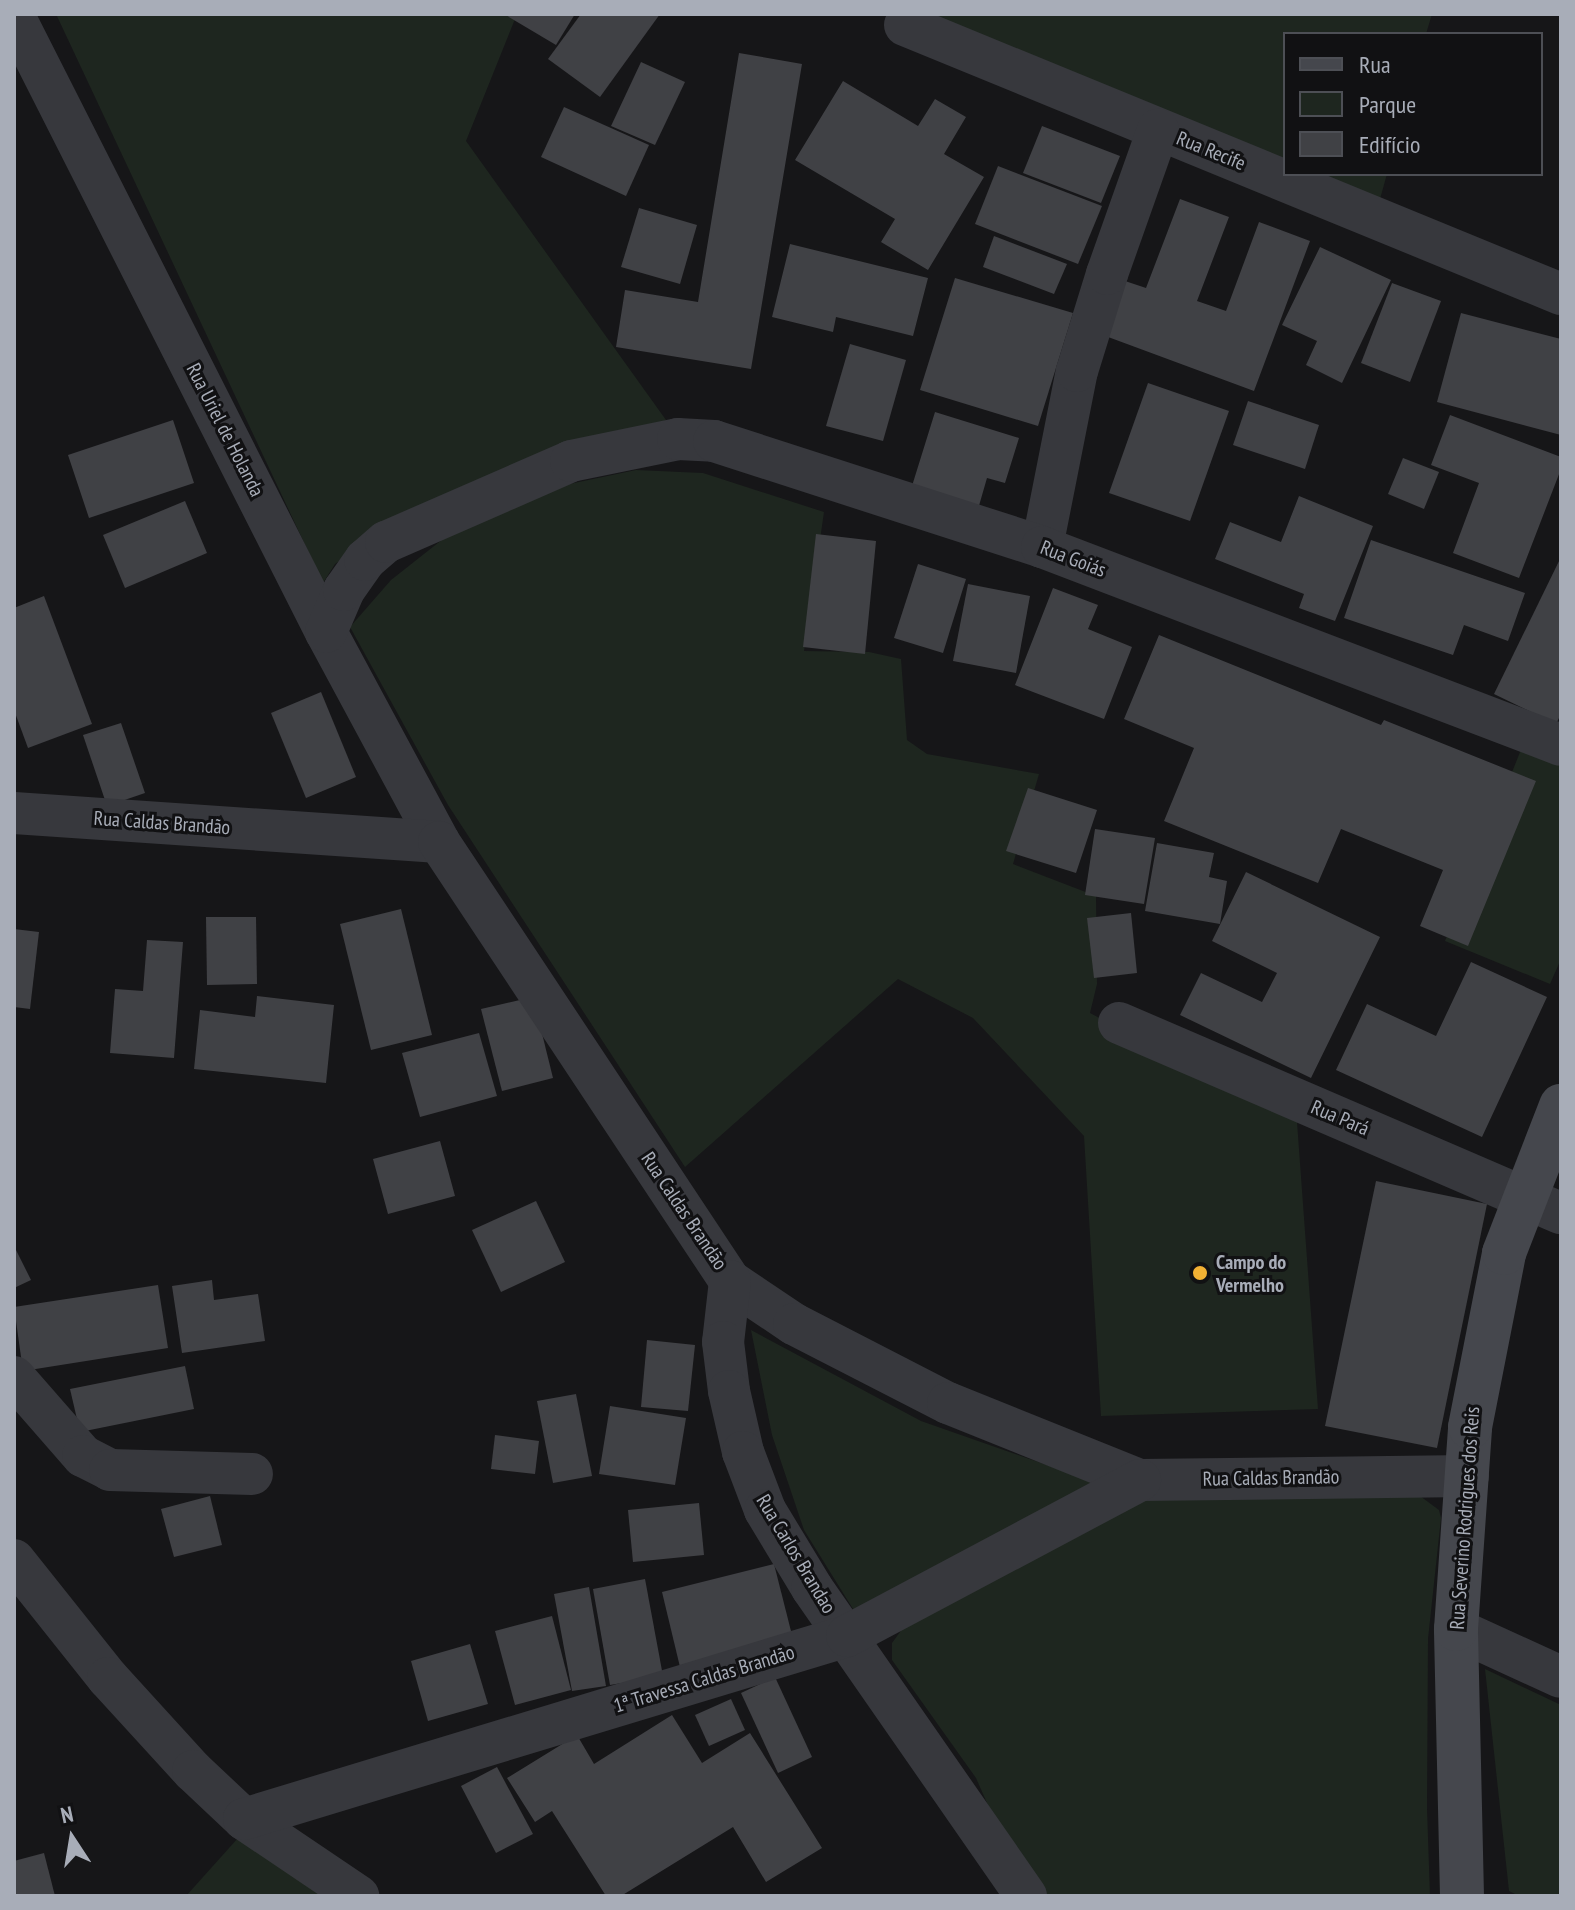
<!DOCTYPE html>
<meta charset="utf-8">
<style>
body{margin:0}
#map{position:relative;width:1575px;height:1910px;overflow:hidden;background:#161618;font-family:"PT Sans Narrow",sans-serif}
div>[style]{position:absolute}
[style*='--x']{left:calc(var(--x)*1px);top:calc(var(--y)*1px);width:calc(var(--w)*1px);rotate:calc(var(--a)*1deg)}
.green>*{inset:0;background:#1e261f}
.building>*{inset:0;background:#404145}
.street>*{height:42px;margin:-21px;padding:0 21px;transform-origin:21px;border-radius:21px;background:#37383d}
.secondary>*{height:44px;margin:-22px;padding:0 22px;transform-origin:22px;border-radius:22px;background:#45474d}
.dots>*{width:22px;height:22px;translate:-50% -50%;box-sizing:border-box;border:4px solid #111113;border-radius:50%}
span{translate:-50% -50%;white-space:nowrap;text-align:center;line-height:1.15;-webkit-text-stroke:6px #111113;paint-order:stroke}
.street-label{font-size:20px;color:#a8adb8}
.poi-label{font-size:20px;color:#a8adb8;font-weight:700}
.left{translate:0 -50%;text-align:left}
.frame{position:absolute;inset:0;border:16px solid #a8adb8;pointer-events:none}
.legend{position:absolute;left:1283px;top:32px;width:260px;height:144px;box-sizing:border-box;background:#111113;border:2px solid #4d4f55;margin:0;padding:10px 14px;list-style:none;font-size:24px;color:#a8adb8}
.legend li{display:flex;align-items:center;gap:16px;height:40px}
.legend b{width:40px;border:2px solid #4d4f55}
.north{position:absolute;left:32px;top:1798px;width:80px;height:80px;-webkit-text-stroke:6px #111113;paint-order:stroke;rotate:348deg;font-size:22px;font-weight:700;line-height:32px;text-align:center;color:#a8adb8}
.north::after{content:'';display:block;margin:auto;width:28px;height:36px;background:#a8adb8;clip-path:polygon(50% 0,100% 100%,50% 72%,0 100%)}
</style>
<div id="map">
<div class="green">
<div style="clip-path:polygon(56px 14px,517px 14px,466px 141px,666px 420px,372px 537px,335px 564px,323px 583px)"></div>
<div style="clip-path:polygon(884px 14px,1432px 14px,1426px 34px,1285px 34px,1285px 170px)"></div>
<div style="clip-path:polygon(1295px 174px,1387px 174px,1378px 206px)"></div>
<div style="clip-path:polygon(636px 470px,703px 473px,824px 512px,804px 651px,869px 652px,901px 659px,907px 740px,927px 754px,1039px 774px,1013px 864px,1096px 896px,1097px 984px,1090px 1013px,1297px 1122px,1318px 1409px,1101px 1416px,1084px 1136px,973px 1018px,898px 979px,685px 1167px,448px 805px,350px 627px,391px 580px,462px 524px,555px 487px)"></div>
<div style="clip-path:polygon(1524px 742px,1561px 756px,1561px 959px,1550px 984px,1445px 941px)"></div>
<div style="clip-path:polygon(751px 1330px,921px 1421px,1104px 1485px,858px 1617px,804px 1530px,772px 1435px)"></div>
<div style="clip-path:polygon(1153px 1492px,1420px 1496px,1439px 1510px,1441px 1518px,1428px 1639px,1427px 1808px,1430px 1896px,1003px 1896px,995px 1821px,976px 1778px,892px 1660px,892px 1643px,905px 1625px)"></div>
<div style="clip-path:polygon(1485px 1669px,1561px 1705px,1561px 1896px,1519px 1896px,1509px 1891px)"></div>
<div style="clip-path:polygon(247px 1828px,337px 1896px,186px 1896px)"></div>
</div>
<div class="building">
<div style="clip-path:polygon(504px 14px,575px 14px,556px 45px)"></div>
<div style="clip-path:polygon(581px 14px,660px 14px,600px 97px,548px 59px)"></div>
<div style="clip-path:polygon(739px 53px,802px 64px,751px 369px,616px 347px,625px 290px,698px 302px)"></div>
<div style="clip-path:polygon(641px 62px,685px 82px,655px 145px,611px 126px)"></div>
<div style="clip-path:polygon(843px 81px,918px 126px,935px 99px,966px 117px,944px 154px,984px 177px,928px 270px,881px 242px,895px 219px,795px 160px)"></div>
<div style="clip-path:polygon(564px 107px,649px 145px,626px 196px,541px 157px)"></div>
<div style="clip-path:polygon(1042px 126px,1120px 156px,1101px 203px,1023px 173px)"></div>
<div style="clip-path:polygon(998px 166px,1102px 206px,1078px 264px,975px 224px)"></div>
<div style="clip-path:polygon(1180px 199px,1229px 217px,1197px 301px,1226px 311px,1259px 222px,1310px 241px,1254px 391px,1100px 334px,1122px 280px,1146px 288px)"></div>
<div style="clip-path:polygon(639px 208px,697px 225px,680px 284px,621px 267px)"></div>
<div style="clip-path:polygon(994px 236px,1067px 264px,1054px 294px,983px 267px)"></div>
<div style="clip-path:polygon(790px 244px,928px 278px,913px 336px,836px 317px,833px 332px,772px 317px)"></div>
<div style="clip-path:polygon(1320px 247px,1391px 280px,1342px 383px,1306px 365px,1317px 341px,1282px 325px)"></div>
<div style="clip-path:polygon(955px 278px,1073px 313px,1038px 426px,920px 390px)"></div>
<div style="clip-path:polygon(1392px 283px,1441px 301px,1410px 382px,1361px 363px)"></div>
<div style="clip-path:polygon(1461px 313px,1561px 339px,1561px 435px,1437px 402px)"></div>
<div style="clip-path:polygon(850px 344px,906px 360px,883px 441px,826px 426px)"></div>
<div style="clip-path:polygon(1148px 383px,1229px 411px,1190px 521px,1109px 493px)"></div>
<div style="clip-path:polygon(1248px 401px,1319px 425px,1305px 469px,1233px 445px)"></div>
<div style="clip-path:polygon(935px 412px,1019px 438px,1005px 483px,987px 478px,974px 523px,907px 502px)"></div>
<div style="clip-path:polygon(1450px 415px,1561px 457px,1561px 469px,1519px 578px,1453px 553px,1479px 483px,1431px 465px)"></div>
<div style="clip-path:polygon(173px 420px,194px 483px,89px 518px,68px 455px)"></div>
<div style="clip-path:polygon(1403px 458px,1439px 472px,1424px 509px,1388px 494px)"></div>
<div style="clip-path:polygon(1299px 496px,1373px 526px,1335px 621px,1299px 608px,1304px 594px,1215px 559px,1230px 522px,1281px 542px)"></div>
<div style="clip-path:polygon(185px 501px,207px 553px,125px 588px,103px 535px)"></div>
<div style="clip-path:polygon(816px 534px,876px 541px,865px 654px,803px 647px)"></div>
<div style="clip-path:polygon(1371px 540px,1525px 593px,1508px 641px,1464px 625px,1453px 655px,1344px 618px)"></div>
<div style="clip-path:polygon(1561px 557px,1561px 714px,1556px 724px,1494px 694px)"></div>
<div style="clip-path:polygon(918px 564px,966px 579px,943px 653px,894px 638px)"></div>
<div style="clip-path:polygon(968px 584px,1030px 596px,1016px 673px,953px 661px)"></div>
<div style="clip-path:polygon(1053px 588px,1098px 605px,1088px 629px,1132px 647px,1104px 719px,1015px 685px)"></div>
<div style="clip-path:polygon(44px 596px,92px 724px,28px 748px,14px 710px,14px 608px)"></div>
<div style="clip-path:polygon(1159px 635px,1381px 725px,1384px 720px,1536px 781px,1468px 946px,1420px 926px,1443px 870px,1341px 829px,1318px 883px,1164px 821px,1194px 748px,1124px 719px)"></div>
<div style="clip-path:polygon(321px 692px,356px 777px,306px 798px,271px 713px)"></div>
<div style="clip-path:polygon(121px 723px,145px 793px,107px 806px,83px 735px)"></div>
<div style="clip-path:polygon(1028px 788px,1097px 810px,1076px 873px,1006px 851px)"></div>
<div style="clip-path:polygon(1095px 829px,1155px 838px,1144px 904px,1085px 895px)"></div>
<div style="clip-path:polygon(1157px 843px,1214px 853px,1209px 877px,1227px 881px,1220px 924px,1145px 911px)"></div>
<div style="clip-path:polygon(1246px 872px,1380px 937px,1311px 1078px,1180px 1015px,1201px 973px,1262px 1002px,1277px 973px,1212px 941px)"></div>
<div style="clip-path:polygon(401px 909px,432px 1035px,371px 1050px,340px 924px)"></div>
<div style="clip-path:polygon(1131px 913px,1137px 973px,1094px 978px,1087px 918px)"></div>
<div style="clip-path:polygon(206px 917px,256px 917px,257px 984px,207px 985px)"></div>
<div style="clip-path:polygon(14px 929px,39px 932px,30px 1009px,14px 1007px)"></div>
<div style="clip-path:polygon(147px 940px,183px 942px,174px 1058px,110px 1053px,115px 989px,143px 991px)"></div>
<div style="clip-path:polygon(1471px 962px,1547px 997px,1482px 1137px,1336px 1070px,1367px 1004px,1436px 1036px)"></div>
<div style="clip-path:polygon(257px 996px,334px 1005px,326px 1083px,194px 1069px,200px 1010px,255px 1017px)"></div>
<div style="clip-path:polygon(533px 997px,553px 1078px,502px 1091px,481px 1009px)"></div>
<div style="clip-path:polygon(479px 1033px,497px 1096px,420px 1117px,402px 1053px)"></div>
<div style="clip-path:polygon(440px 1141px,455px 1196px,388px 1214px,373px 1159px)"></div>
<div style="clip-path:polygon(1376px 1181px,1487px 1204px,1437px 1448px,1325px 1426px)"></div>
<div style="clip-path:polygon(536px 1201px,565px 1262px,501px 1292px,472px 1230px)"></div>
<div style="clip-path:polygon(14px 1246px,31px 1280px,14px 1288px)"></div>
<div style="clip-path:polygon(212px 1280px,214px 1300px,258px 1294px,265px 1341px,182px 1353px,172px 1286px)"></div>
<div style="clip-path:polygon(158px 1285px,168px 1348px,23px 1371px,14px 1307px)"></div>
<div style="clip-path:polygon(647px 1340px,695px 1345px,688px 1411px,641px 1407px)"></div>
<div style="clip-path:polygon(185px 1366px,194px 1409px,80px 1432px,70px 1389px)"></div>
<div style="clip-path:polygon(576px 1394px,592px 1476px,553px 1483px,537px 1401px)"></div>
<div style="clip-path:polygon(610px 1406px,686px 1418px,675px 1485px,599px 1474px)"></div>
<div style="clip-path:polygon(495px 1435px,539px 1441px,535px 1474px,491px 1469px)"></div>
<div style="clip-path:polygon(210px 1496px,222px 1545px,174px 1557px,161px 1509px)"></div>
<div style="clip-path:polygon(699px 1503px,704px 1555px,633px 1562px,628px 1510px)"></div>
<div style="clip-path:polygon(774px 1564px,793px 1639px,680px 1667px,662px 1592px)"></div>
<div style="clip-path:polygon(645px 1579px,663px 1676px,610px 1685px,593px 1589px)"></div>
<div style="clip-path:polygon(589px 1587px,606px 1686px,572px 1691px,554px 1594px)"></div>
<div style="clip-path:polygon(552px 1616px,571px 1690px,515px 1705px,495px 1631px)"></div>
<div style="clip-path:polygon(470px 1644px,488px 1704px,428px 1721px,411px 1661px)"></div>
<div style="clip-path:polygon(775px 1677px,812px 1757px,778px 1773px,741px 1693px)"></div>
<div style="clip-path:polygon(731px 1699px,745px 1730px,709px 1746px,695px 1715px)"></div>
<div style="clip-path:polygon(672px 1715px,702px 1763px,750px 1733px,822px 1848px,766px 1882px,733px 1827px,621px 1896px,606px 1896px,552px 1811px,535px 1822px,507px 1778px,577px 1735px,594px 1764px)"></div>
<div style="clip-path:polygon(497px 1767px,533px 1834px,496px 1853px,461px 1786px)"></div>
<div style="clip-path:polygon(44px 1853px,55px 1896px,14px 1896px,14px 1861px)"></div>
</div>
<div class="street">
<div style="--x:14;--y:16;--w:691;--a:63.14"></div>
<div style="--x:326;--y:632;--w:238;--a:61.7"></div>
<div style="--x:905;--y:25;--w:709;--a:22.3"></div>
<div style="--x:1042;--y:547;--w:179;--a:-78.8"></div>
<div style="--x:1077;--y:371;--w:102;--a:-72.8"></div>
<div style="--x:1107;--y:274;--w:153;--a:-70.5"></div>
<div style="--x:326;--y:632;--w:46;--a:-66.8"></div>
<div style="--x:344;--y:590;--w:37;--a:-55"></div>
<div style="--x:365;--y:560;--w:28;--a:-41"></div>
<div style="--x:386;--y:542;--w:202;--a:-23.6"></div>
<div style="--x:571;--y:461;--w:109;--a:-11.6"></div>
<div style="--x:678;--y:439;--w:36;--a:3"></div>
<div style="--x:714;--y:441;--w:345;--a:17.9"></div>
<div style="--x:1042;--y:547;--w:555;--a:20.88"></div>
<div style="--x:14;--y:813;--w:426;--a:3.9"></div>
<div style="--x:439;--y:842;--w:527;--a:56.46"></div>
<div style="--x:730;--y:1281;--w:77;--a:33.9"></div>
<div style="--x:794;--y:1324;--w:173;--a:27.2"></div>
<div style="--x:948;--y:1403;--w:207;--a:21.9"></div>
<div style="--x:1140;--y:1480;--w:328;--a:-0.7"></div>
<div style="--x:1119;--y:1023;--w:481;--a:23.3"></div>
<div style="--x:730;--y:1281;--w:61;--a:96.5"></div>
<div style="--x:723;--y:1342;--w:49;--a:83"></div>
<div style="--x:729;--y:1391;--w:63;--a:77.1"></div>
<div style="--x:743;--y:1452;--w:62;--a:69.2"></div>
<div style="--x:765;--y:1510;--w:91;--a:58.9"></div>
<div style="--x:812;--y:1588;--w:375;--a:55.2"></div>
<div style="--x:14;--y:1377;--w:105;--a:48.9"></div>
<div style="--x:83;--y:1456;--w:30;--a:27"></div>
<div style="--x:110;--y:1470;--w:142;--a:1.6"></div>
<div style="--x:14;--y:1560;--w:151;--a:51.5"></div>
<div style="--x:108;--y:1678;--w:126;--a:47.6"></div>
<div style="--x:193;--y:1771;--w:70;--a:43.3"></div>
<div style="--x:244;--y:1819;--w:138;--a:34"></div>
<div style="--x:1456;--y:1629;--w:115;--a:24.6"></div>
<div style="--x:244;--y:1819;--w:630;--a:-16.88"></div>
<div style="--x:847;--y:1636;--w:332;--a:-28"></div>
</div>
<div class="secondary">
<div style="--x:1462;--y:1896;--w:267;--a:-91.3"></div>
<div style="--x:1456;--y:1629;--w:202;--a:-86"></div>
<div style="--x:1470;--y:1427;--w:177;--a:-78.9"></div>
<div style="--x:1504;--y:1253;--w:158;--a:-68.8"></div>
</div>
<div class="dots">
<div style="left:1200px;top:1273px;background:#f2b134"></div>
</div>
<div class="street-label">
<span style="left:1211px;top:151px;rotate:22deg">Rua Recife</span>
<span style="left:225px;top:430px;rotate:63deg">Rua Uriel de Holanda</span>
<span style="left:1073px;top:559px;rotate:21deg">Rua Goiás</span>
<span style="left:162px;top:823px;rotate:4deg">Rua Caldas Brandão</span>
<span style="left:1340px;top:1118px;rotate:23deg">Rua Pará</span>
<span style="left:684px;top:1211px;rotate:56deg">Rua Caldas Brandão</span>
<span style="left:1271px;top:1478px;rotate:-1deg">Rua Caldas Brandão</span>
<span style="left:1465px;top:1518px;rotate:-86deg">Rua Severino Rodrigues dos Reis</span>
<span style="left:796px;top:1554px;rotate:59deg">Rua Carlos Brandao</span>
<span style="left:704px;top:1679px;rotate:-17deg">1ª Travessa Caldas Brandão</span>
</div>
<div class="poi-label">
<span class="left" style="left:1216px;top:1274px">Campo do<br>Vermelho</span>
</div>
<div class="frame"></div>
<ul class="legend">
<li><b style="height:10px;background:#45474d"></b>Rua</li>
<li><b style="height:22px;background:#1e261f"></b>Parque</li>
<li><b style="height:22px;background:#404145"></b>Edifício</li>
</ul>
<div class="north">N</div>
</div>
